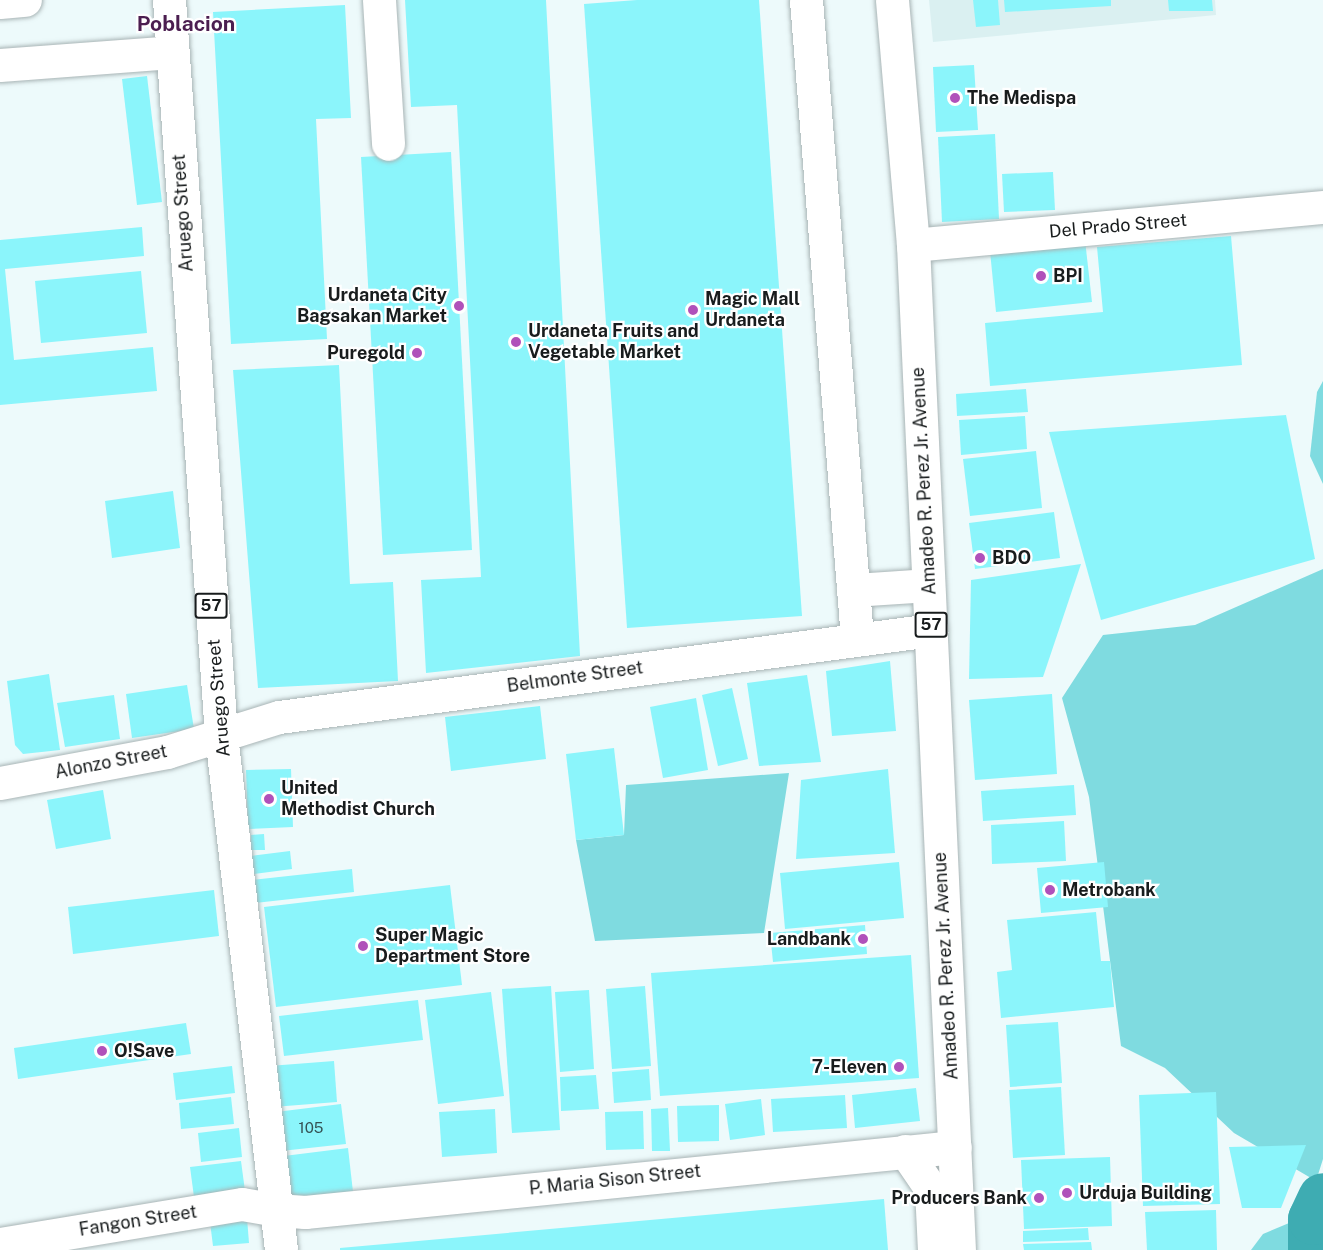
<!DOCTYPE html>
<style>
body{margin:0}
#map{position:relative;width:1323px;height:1250px;overflow:hidden;background:#edfafb;font-family:"Public Sans",sans-serif}
div>[style]{position:absolute}
[style*='--x']{left:calc(var(--x)*1px);top:calc(var(--y)*1px);width:calc(var(--w)*1px);rotate:calc(var(--a)*1deg)}
.built>*{inset:0;background:#daf0f1}
.green>*{inset:0;background:#7fdbe0}
.river>*{height:51px;margin:-25.5px;padding:0 25.5px;transform-origin:25.5px;border-radius:25.5px;background:#3eacb2}
.building>*{inset:0;background:#8bf5fb}
.roads{filter:drop-shadow(0 0 2px #a8b4b5) drop-shadow(0 0 2px #a8b4b5)}
.minor>*{height:33px;margin:-16.5px;padding:0 16.5px;transform-origin:16.5px;border-radius:16.5px;background:#fff}
.major>*{height:33px;margin:-16.5px;padding:0 16.5px;transform-origin:16.5px;border-radius:16.5px;background:#fff}
.dots>*{width:16px;height:16px;translate:-50% -50%;box-sizing:border-box;border:3px solid #fff;border-radius:50%}
span{translate:-50% -50%;white-space:nowrap;text-align:center;line-height:1.15;-webkit-text-stroke:4.5px #fff;paint-order:stroke}
.number-label{font-size:15px;color:#355254}
.number-label span{-webkit-text-stroke-width:0}
.shield-label span{padding:2px 4px;background:#fff;border:2px solid;border-radius:4px;-webkit-text-stroke-width:0}
.shield-label{font-size:16px;color:#181c1d;font-weight:700}
.poi-label{font-size:18px;color:#181c1d;font-weight:700}
.left{translate:0 -50%;text-align:left}
.right{translate:-100% -50%;text-align:right}
.street-label{font-size:18px;color:#181c1d}
.quarter-label{font-size:21px;color:#4b1e50;font-weight:700}
</style>
<div id="map">
<div class="built">
<div style="clip-path:polygon(929px 0,1215px 0,1216px 15px,933px 42px)"></div>
</div>
<div class="green">
<div style="clip-path:polygon(1323px 381px,1323px 484px,1310px 456px,1317px 392px)"></div>
<div style="clip-path:polygon(1323px 569px,1323px 1159px,1316px 1181px,1234px 1133px,1165px 1068px,1121px 1046px,1089px 797px,1062px 698px,1103px 635px,1195px 625px)"></div>
<div style="clip-path:polygon(789px 773px,764px 933px,595px 941px,576px 840px,624px 835px,626px 785px)"></div>
<div style="clip-path:polygon(1301px 1218px,1301px 1250px,1251px 1250px,1263px 1234px)"></div>
</div>
<div class="river">
<div style="--x:1313;--y:1250;--w:31;--a:-90"></div>
<div style="--x:1313;--y:1219;--w:23;--a:-65"></div>
</div>
<div class="building">
<div style="clip-path:polygon(405px 0,546px 0,580px 656px,426px 673px,421px 580px,481px 577px,457px 105px,411px 107px)"></div>
<div style="clip-path:polygon(637px 0,759px 0,802px 616px,627px 628px,584px 4px)"></div>
<div style="clip-path:polygon(973px 0,998px 0,1000px 25px,976px 27px)"></div>
<div style="clip-path:polygon(1004px 0,1111px 0,1111px 6px,1005px 12px)"></div>
<div style="clip-path:polygon(1168px 0,1212px 0,1213px 11px,1169px 11px)"></div>
<div style="clip-path:polygon(345px 5px,351px 118px,316px 119px,327px 339px,231px 344px,213px 12px)"></div>
<div style="clip-path:polygon(974px 65px,978px 130px,936px 132px,933px 67px)"></div>
<div style="clip-path:polygon(147px 76px,162px 202px,137px 205px,122px 79px)"></div>
<div style="clip-path:polygon(995px 134px,999px 219px,942px 222px,938px 137px)"></div>
<div style="clip-path:polygon(451px 152px,472px 550px,383px 555px,361px 157px)"></div>
<div style="clip-path:polygon(1053px 172px,1055px 210px,1004px 212px,1002px 174px)"></div>
<div style="clip-path:polygon(142px 227px,144px 256px,5px 269px,14px 360px,153px 347px,157px 391px,0 405px,0 240px)"></div>
<div style="clip-path:polygon(1231px 236px,1242px 365px,990px 386px,985px 323px,1103px 312px,1097px 247px)"></div>
<div style="clip-path:polygon(1085px 240px,1092px 302px,996px 312px,990px 251px)"></div>
<div style="clip-path:polygon(141px 271px,147px 333px,41px 343px,35px 281px)"></div>
<div style="clip-path:polygon(339px 365px,350px 584px,393px 582px,398px 681px,258px 688px,233px 370px)"></div>
<div style="clip-path:polygon(1026px 389px,1028px 412px,957px 416px,956px 394px)"></div>
<div style="clip-path:polygon(1286px 415px,1315px 559px,1101px 620px,1049px 432px)"></div>
<div style="clip-path:polygon(1025px 416px,1027px 449px,961px 455px,959px 420px)"></div>
<div style="clip-path:polygon(1036px 451px,1042px 508px,970px 516px,963px 459px)"></div>
<div style="clip-path:polygon(173px 491px,180px 548px,112px 558px,105px 501px)"></div>
<div style="clip-path:polygon(1054px 512px,1060px 558px,975px 569px,969px 523px)"></div>
<div style="clip-path:polygon(1081px 564px,1043px 677px,969px 679px,971px 580px)"></div>
<div style="clip-path:polygon(890px 661px,896px 731px,832px 736px,826px 671px)"></div>
<div style="clip-path:polygon(49px 674px,60px 750px,23px 754px,15px 745px,7px 681px)"></div>
<div style="clip-path:polygon(807px 675px,821px 762px,759px 766px,747px 683px)"></div>
<div style="clip-path:polygon(187px 685px,194px 729px,132px 738px,126px 694px)"></div>
<div style="clip-path:polygon(732px 688px,748px 759px,718px 766px,702px 695px)"></div>
<div style="clip-path:polygon(1052px 694px,1057px 774px,975px 780px,969px 700px)"></div>
<div style="clip-path:polygon(114px 695px,120px 739px,65px 747px,57px 703px)"></div>
<div style="clip-path:polygon(696px 698px,708px 770px,663px 778px,650px 707px)"></div>
<div style="clip-path:polygon(540px 706px,546px 759px,451px 771px,445px 717px)"></div>
<div style="clip-path:polygon(614px 748px,624px 835px,576px 840px,566px 754px)"></div>
<div style="clip-path:polygon(291px 769px,293px 827px,248px 829px,246px 770px)"></div>
<div style="clip-path:polygon(888px 769px,895px 853px,796px 859px,801px 780px)"></div>
<div style="clip-path:polygon(1074px 785px,1076px 815px,983px 821px,981px 791px)"></div>
<div style="clip-path:polygon(103px 790px,111px 839px,56px 849px,47px 800px)"></div>
<div style="clip-path:polygon(1064px 821px,1066px 861px,992px 864px,991px 825px)"></div>
<div style="clip-path:polygon(264px 834px,265px 850px,251px 850px,251px 835px)"></div>
<div style="clip-path:polygon(290px 851px,292px 869px,254px 874px,251px 856px)"></div>
<div style="clip-path:polygon(899px 862px,904px 918px,785px 929px,780px 873px)"></div>
<div style="clip-path:polygon(1104px 862px,1108px 907px,1041px 913px,1037px 868px)"></div>
<div style="clip-path:polygon(352px 869px,354px 892px,255px 903px,252px 880px)"></div>
<div style="clip-path:polygon(450px 885px,462px 985px,276px 1007px,264px 907px)"></div>
<div style="clip-path:polygon(214px 890px,219px 936px,73px 954px,68px 907px)"></div>
<div style="clip-path:polygon(1096px 912px,1101px 961px,1110px 961px,1114px 1007px,1001px 1018px,997px 972px,1012px 970px,1007px 920px)"></div>
<div style="clip-path:polygon(865px 925px,867px 954px,773px 962px,770px 933px)"></div>
<div style="clip-path:polygon(911px 955px,919px 1078px,660px 1096px,651px 973px)"></div>
<div style="clip-path:polygon(551px 986px,560px 1130px,512px 1133px,502px 989px)"></div>
<div style="clip-path:polygon(645px 986px,651px 1066px,612px 1069px,606px 989px)"></div>
<div style="clip-path:polygon(589px 990px,594px 1069px,560px 1072px,555px 992px)"></div>
<div style="clip-path:polygon(491px 992px,504px 1096px,438px 1104px,425px 1000px)"></div>
<div style="clip-path:polygon(418px 1000px,423px 1040px,284px 1056px,279px 1016px)"></div>
<div style="clip-path:polygon(1058px 1022px,1062px 1083px,1010px 1087px,1006px 1025px)"></div>
<div style="clip-path:polygon(186px 1023px,191px 1054px,18px 1079px,14px 1048px)"></div>
<div style="clip-path:polygon(334px 1061px,337px 1102px,273px 1107px,269px 1066px)"></div>
<div style="clip-path:polygon(232px 1066px,235px 1093px,176px 1100px,173px 1073px)"></div>
<div style="clip-path:polygon(649px 1069px,651px 1100px,614px 1103px,612px 1072px)"></div>
<div style="clip-path:polygon(596px 1075px,599px 1109px,561px 1111px,560px 1077px)"></div>
<div style="clip-path:polygon(1061px 1087px,1065px 1155px,1013px 1158px,1009px 1090px)"></div>
<div style="clip-path:polygon(916px 1088px,920px 1121px,855px 1128px,852px 1095px)"></div>
<div style="clip-path:polygon(1216px 1092px,1220px 1204px,1143px 1206px,1139px 1095px)"></div>
<div style="clip-path:polygon(845px 1095px,847px 1128px,773px 1132px,771px 1099px)"></div>
<div style="clip-path:polygon(231px 1097px,234px 1124px,181px 1129px,179px 1103px)"></div>
<div style="clip-path:polygon(761px 1099px,765px 1135px,730px 1140px,725px 1104px)"></div>
<div style="clip-path:polygon(341px 1104px,346px 1144px,281px 1151px,276px 1112px)"></div>
<div style="clip-path:polygon(719px 1105px,719px 1141px,678px 1142px,677px 1106px)"></div>
<div style="clip-path:polygon(668px 1108px,670px 1151px,652px 1151px,651px 1109px)"></div>
<div style="clip-path:polygon(495px 1109px,497px 1153px,442px 1157px,439px 1112px)"></div>
<div style="clip-path:polygon(643px 1111px,644px 1149px,606px 1150px,605px 1112px)"></div>
<div style="clip-path:polygon(239px 1128px,242px 1157px,201px 1162px,198px 1133px)"></div>
<div style="clip-path:polygon(1306px 1145px,1281px 1208px,1242px 1208px,1229px 1147px)"></div>
<div style="clip-path:polygon(348px 1148px,353px 1192px,289px 1200px,284px 1156px)"></div>
<div style="clip-path:polygon(1110px 1157px,1112px 1226px,1024px 1229px,1021px 1160px)"></div>
<div style="clip-path:polygon(241px 1161px,245px 1191px,194px 1197px,190px 1167px)"></div>
<div style="clip-path:polygon(884px 1199px,888px 1250px,340px 1250px,340px 1248px)"></div>
<div style="clip-path:polygon(1216px 1210px,1217px 1250px,1147px 1250px,1145px 1212px)"></div>
<div style="clip-path:polygon(247px 1218px,249px 1243px,213px 1246px,210px 1222px)"></div>
<div style="clip-path:polygon(1088px 1228px,1089px 1240px,1023px 1242px,1023px 1231px)"></div>
<div style="clip-path:polygon(1091px 1242px,1092px 1250px,1024px 1250px,1023px 1244px)"></div>
</div>
<div class="roads">
<div class="minor">
<div style="--x:379;--y:0;--w:144;--a:86.4"></div>
<div style="--x:806;--y:0;--w:640;--a:85.43"></div>
<div style="--x:0;--y:2;--w:25;--a:-5"></div>
<div style="--x:0;--y:65;--w:172;--a:-4.3"></div>
<div style="--x:913;--y:245;--w:412;--a:-5.3"></div>
<div style="--x:853;--y:590;--w:75;--a:-3.8"></div>
<div style="--x:0;--y:783;--w:170;--a:-10.5"></div>
<div style="--x:167;--y:752;--w:117;--a:-17.4"></div>
<div style="--x:279;--y:717;--w:658;--a:-7.6"></div>
<div style="--x:0;--y:1244;--w:245;--a:-9.4"></div>
<div style="--x:242;--y:1204;--w:35;--a:10"></div>
</div>
<div class="major">
<div style="--x:169;--y:0;--w:737;--a:85.95"></div>
<div style="--x:221;--y:735;--w:518;--a:83.35"></div>
<div style="--x:892;--y:0;--w:246;--a:85.1"></div>
<div style="--x:913;--y:245;--w:1006;--a:87.38"></div>
<div style="--x:905;--y:1151;--w:46;--a:55.6"></div>
<div style="--x:931;--y:1189;--w:61;--a:87.2"></div>
<div style="--x:276;--y:1210;--w:29;--a:4"></div>
<div style="--x:305;--y:1212;--w:653;--a:-5.71"></div>
</div>
</div>
<div class="dots">
<div style="left:955px;top:98px;background:#b051ba"></div>
<div style="left:1041px;top:276px;background:#b051ba"></div>
<div style="left:459px;top:306px;background:#b051ba"></div>
<div style="left:693px;top:310px;background:#b051ba"></div>
<div style="left:516px;top:342px;background:#b051ba"></div>
<div style="left:417px;top:353px;background:#b051ba"></div>
<div style="left:980px;top:558px;background:#b051ba"></div>
<div style="left:269px;top:799px;background:#b051ba"></div>
<div style="left:1050px;top:890px;background:#b051ba"></div>
<div style="left:863px;top:939px;background:#b051ba"></div>
<div style="left:363px;top:946px;background:#b051ba"></div>
<div style="left:102px;top:1051px;background:#b051ba"></div>
<div style="left:899px;top:1067px;background:#b051ba"></div>
<div style="left:1067px;top:1193px;background:#b051ba"></div>
<div style="left:1039px;top:1198px;background:#b051ba"></div>
</div>
<div class="number-label">
<span style="left:311px;top:1128px">105</span>
</div>
<div class="shield-label">
<span style="left:211px;top:606px">57</span>
<span style="left:931px;top:625px">57</span>
</div>
<div class="poi-label">
<span class="left" style="left:967px;top:98px">The Medispa</span>
<span class="left" style="left:1053px;top:276px">BPI</span>
<span class="right" style="left:447px;top:306px">Urdaneta City<br>Bagsakan Market</span>
<span class="left" style="left:705px;top:310px">Magic Mall<br>Urdaneta</span>
<span class="left" style="left:528px;top:342px">Urdaneta Fruits and<br>Vegetable Market</span>
<span class="right" style="left:405px;top:353px">Puregold</span>
<span class="left" style="left:992px;top:558px">BDO</span>
<span class="left" style="left:281px;top:799px">United<br>Methodist Church</span>
<span class="left" style="left:1062px;top:890px">Metrobank</span>
<span class="left" style="left:375px;top:946px">Super Magic<br>Department Store</span>
<span class="right" style="left:851px;top:939px">Landbank</span>
<span class="left" style="left:114px;top:1051px">O!Save</span>
<span class="right" style="left:887px;top:1067px">7-Eleven</span>
<span class="left" style="left:1079px;top:1193px">Urduja Building</span>
<span class="right" style="left:1027px;top:1198px">Producers Bank</span>
</div>
<div class="street-label">
<span style="left:183px;top:213px;rotate:-94deg">Aruego Street</span>
<span style="left:1118px;top:226px;rotate:-5deg">Del Prado Street</span>
<span style="left:924px;top:481px;rotate:-93deg">Amadeo R. Perez Jr. Avenue</span>
<span style="left:575px;top:677px;rotate:-8deg">Belmonte Street</span>
<span style="left:219px;top:698px;rotate:-95deg">Aruego Street</span>
<span style="left:111px;top:762px;rotate:-11deg">Alonzo Street</span>
<span style="left:946px;top:966px;rotate:-93deg">Amadeo R. Perez Jr. Avenue</span>
<span style="left:615px;top:1180px;rotate:-6deg">P. Maria Sison Street</span>
<span style="left:138px;top:1221px;rotate:-9deg">Fangon Street</span>
</div>
<div class="quarter-label">
<span style="left:186px;top:24px">Poblacion</span>
</div>
</div>
